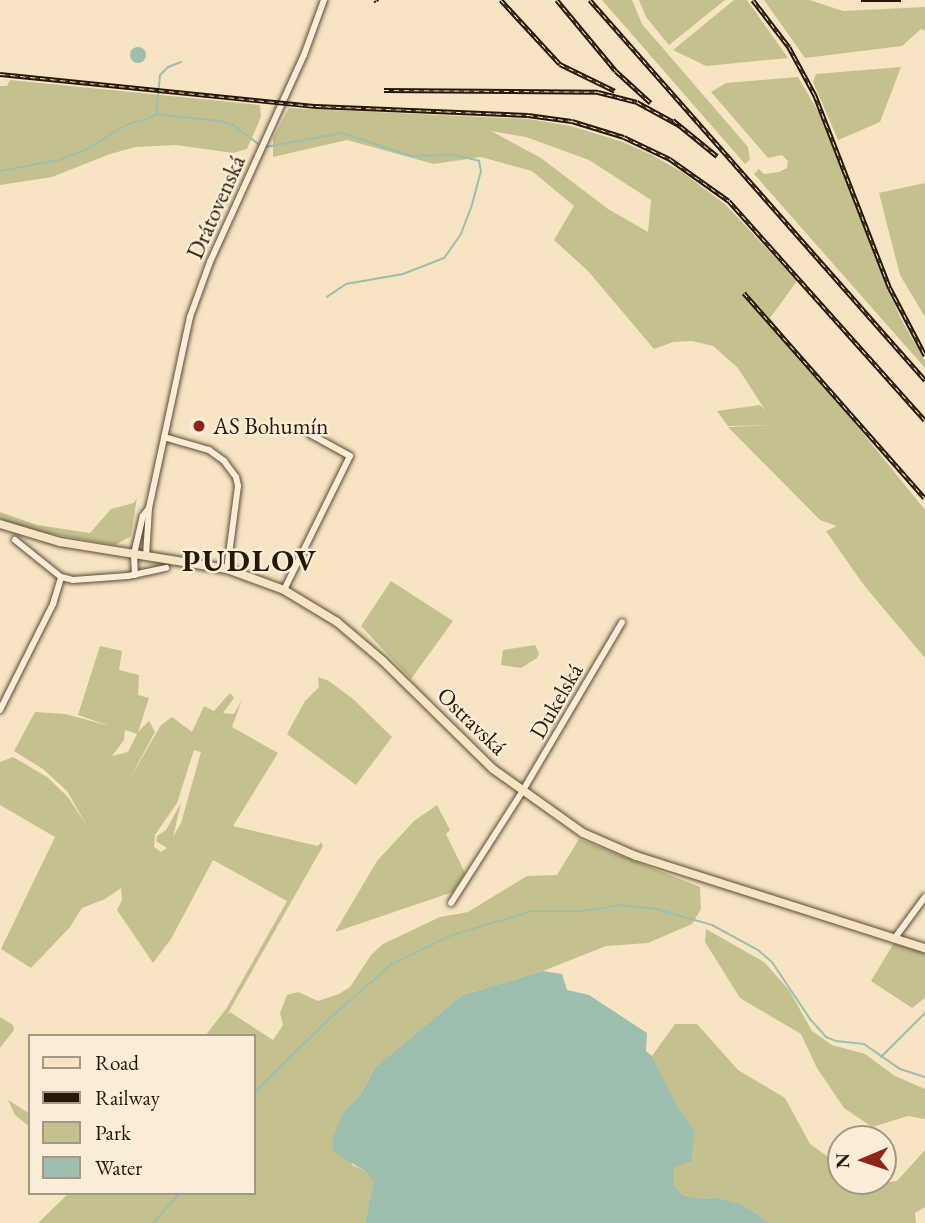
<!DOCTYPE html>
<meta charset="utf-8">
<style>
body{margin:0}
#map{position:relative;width:925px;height:1223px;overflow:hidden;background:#f6e4c2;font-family:"EB Garamond",serif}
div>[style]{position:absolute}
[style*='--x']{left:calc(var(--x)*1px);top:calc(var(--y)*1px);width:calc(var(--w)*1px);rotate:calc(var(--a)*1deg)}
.green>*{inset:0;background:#c4c18e}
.water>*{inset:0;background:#9ebfae}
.round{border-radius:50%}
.stream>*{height:2px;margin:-1px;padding:0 1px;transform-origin:1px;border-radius:1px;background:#9ebfae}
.roads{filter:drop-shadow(0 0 2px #5b4a37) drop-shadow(0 0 2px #5b4a37)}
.minor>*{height:6px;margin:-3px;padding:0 3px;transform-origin:3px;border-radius:3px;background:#f9edd7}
.major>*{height:8px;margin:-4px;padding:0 4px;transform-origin:4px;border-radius:4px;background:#f6e4c2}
.rail>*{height:4.5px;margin-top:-2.25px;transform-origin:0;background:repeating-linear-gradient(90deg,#f9edd7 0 5px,#271709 0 10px);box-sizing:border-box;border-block:2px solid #271709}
.dots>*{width:19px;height:19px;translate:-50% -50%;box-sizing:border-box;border:4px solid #f9edd7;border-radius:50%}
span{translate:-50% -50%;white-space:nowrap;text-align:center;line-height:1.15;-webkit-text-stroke:5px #f9edd7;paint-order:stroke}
.street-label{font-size:23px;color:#271709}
.poi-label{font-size:23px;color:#271709}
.left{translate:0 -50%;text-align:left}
.district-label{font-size:30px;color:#271709;font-weight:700;letter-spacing:2px}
.legend{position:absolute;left:28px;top:1034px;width:228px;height:161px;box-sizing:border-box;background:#f9edd7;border:2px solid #a59785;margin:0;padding:9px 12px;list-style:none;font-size:21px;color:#271709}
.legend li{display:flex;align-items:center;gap:14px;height:35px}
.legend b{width:35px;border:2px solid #a59785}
.north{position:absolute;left:827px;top:1125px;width:70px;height:70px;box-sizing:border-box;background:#f9edd7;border:2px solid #a59785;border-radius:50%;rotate:268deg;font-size:19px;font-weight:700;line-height:28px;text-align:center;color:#271709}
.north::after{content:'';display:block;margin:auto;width:24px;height:32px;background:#8f2418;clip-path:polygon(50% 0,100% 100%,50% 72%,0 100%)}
</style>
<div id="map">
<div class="green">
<div style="clip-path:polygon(602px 0,632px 0,642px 24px,748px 147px,750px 159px,745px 164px)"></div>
<div style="clip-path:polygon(639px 0,725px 0,669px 45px,646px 17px)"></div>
<div style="clip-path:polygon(734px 0,747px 0,788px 58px,706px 66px,673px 50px)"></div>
<div style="clip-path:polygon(764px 0,810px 0,843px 11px,925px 7px,925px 31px,921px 29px,902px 46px,805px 58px)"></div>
<div style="clip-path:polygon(901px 67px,880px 122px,838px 140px,813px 82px,816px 74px)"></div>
<div style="clip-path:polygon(798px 77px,818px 111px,900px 317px,925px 361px,925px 368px,754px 174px,759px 169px,764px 174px,779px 172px,787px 168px,788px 161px,782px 155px,768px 158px,711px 92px,726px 83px)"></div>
<div style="clip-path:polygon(10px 80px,260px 105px,261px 117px,247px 149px,233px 153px,176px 145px,136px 147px,110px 154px,52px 177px,0 185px,0 86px,7px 86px)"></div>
<div style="clip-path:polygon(evenodd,289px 108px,528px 119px,571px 126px,623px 142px,652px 155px,682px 172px,726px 205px,797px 281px,770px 318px,925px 510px,925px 658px,863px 584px,826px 531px,837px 526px,820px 520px,728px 427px,775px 425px,728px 426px,717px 411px,760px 405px,765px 410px,738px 368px,713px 346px,692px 341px,673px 342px,654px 349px,588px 271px,554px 240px,574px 206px,532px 171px,481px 157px,434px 164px,347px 140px,273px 157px,273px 138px,289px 108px,491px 131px,526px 137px,589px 160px,651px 200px,648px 232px,608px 209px,541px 158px,491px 131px)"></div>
<div style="clip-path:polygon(925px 183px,925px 317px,900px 275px,879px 193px)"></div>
<div style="clip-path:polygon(137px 497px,131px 536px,115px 545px,35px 531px,0 519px,0 512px,37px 525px,90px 533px,111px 509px,134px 503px)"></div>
<div style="clip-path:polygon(391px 581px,453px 621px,411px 679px,361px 626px)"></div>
<div style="clip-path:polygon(535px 645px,539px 653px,537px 658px,521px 668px,501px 665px,503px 650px)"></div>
<div style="clip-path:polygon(evenodd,100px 646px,122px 651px,119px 670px,139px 675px,138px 695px,149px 698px,138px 732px,149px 721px,155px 732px,129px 780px,161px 725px,172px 717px,192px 732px,204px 706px,214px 711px,230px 693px,234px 698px,223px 713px,234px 714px,242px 700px,232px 727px,278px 753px,233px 826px,318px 846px,321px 842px,323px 846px,227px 1015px,230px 1012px,273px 1040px,283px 1025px,280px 1013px,287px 995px,298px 992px,318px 1001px,339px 994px,350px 987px,371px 955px,383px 944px,440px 917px,468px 912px,527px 876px,557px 875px,579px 839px,700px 887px,701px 909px,692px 924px,648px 943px,606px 946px,543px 971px,462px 995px,375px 1067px,361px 1094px,342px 1114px,352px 1165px,365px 1171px,375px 1181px,365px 1223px,38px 1223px,69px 1193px,254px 1193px,254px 1036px,205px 1036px,226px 1009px,287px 901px,213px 860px,171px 939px,153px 963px,117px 910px,122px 900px,121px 888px,105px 899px,82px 908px,70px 927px,31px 968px,1px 949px,55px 837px,0 805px,0 762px,13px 757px,47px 777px,68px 797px,87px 826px,67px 791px,43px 769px,14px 751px,35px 712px,65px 714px,110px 726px,78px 715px,100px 646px,125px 730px,137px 734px,128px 752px,112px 756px,124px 740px,125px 730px,100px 646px,194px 750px,201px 752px,181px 823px,173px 837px,181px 803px,166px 830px,157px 836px,156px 841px,167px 848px,161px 852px,154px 847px,155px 835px,177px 803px,194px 750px)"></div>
<div style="clip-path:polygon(318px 677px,329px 681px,353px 699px,392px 737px,356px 785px,287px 734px,305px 701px,319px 687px)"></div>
<div style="clip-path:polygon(437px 805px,450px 830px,446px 834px,465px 873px,453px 892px,335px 932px,377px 861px,414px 821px)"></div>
<div style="clip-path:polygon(706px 929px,764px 962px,789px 990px,812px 1031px,832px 1045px,865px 1054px,895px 1076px,925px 1089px,925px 1119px,908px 1116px,872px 1127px,844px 1108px,817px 1068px,801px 1034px,740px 998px,705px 942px)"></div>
<div style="clip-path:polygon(894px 943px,925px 953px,925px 998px,912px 1008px,871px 981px)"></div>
<div style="clip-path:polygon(0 1017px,13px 1025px,14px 1030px,0 1048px)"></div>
<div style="clip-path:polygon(675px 1024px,697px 1024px,738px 1070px,785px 1098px,810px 1144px,841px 1166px,841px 1181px,866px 1184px,897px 1181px,925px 1150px,925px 1207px,915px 1213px,916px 1223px,771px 1223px,741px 1204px,715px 1197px,705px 1199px,683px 1195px,674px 1185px,674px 1167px,694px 1130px,677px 1105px,652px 1056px)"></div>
<div style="clip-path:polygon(8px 1100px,30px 1114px,30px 1127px,15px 1115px)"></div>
</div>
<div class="water">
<div class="round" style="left:130px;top:47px;width:16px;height:16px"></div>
<div style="clip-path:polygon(543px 971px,562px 974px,567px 990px,589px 995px,647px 1033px,646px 1051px,652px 1056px,677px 1105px,694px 1130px,692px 1161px,674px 1167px,674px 1185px,683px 1195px,705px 1199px,715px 1197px,741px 1204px,771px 1223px,365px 1223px,374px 1181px,365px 1171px,333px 1152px,332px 1141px,342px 1114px,361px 1094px,375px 1067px,462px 995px)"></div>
</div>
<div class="stream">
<div style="--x:156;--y:114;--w:64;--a:6.2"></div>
<div style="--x:220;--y:121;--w:14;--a:17"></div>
<div style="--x:233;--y:125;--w:34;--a:37"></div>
<div style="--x:266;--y:147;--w:77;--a:-10.4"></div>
<div style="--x:342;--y:133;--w:73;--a:18.4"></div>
<div style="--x:411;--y:156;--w:43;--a:-1.3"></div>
<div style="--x:454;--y:155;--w:26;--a:13"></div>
<div style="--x:479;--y:161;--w:10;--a:79"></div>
<div style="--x:481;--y:171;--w:35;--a:105"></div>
<div style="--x:472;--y:205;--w:31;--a:111"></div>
<div style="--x:461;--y:234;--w:29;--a:125"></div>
<div style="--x:444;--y:258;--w:44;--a:158.7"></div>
<div style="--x:403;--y:274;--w:58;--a:170"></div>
<div style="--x:346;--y:284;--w:23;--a:146"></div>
<div style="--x:0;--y:171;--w:60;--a:-10.6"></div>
<div style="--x:59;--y:160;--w:30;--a:-21"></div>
<div style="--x:87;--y:149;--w:46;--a:-31.6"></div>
<div style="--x:126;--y:125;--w:27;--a:-17"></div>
<div style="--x:152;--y:117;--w:5;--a:-37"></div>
<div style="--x:156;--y:114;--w:39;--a:-84"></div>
<div style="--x:160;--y:75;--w:11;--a:-45"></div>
<div style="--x:168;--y:67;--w:14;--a:-21"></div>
<div style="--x:881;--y:1057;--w:62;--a:-45"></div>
<div style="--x:254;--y:1093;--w:107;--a:-44.6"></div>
<div style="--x:330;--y:1018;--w:82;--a:-41.1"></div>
<div style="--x:392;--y:964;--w:67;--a:-25.8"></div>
<div style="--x:452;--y:935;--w:84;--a:-16.5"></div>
<div style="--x:533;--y:911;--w:50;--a:0"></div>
<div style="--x:583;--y:911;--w:36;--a:-9"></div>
<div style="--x:619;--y:905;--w:37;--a:6"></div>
<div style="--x:656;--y:909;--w:58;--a:15.9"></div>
<div style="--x:712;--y:925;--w:52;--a:28.5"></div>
<div style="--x:758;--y:950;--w:18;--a:41"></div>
<div style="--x:772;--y:962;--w:69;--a:56.3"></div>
<div style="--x:810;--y:1019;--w:24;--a:48"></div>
<div style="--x:826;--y:1037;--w:11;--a:22"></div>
<div style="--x:836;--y:1041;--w:28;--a:6"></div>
<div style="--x:864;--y:1044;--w:44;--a:34.8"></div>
<div style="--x:900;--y:1069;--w:26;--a:18"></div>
<div style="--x:153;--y:1223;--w:40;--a:-48"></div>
</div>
<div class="roads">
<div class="minor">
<div style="--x:164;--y:437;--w:47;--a:16.1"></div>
<div style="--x:209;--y:450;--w:19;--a:36"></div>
<div style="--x:224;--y:461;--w:20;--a:53"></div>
<div style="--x:236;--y:477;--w:9;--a:77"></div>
<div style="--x:238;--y:486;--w:84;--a:97.5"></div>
<div style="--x:15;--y:540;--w:59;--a:38.8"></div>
<div style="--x:61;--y:577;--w:12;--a:14"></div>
<div style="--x:73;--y:580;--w:55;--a:-4.2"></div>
<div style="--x:128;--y:576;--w:39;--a:-12"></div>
<div style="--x:146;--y:556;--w:48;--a:-86.4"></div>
<div style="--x:149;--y:508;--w:195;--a:-77.9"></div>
<div style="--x:190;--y:317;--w:59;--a:-70"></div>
<div style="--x:210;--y:262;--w:227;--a:-65.6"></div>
<div style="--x:304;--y:55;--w:59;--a:-70"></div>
<div style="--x:135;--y:575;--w:21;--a:-93"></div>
<div style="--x:134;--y:554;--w:39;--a:-77"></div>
<div style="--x:143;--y:516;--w:10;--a:-53"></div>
<div style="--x:284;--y:590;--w:149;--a:-63.8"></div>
<div style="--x:350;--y:456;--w:46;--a:-151.2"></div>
<div style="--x:0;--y:710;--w:119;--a:-63.4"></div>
<div style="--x:53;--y:604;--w:28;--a:-73"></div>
<div style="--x:451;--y:903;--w:132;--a:-57.4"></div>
<div style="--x:522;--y:792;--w:197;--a:-59.5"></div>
<div style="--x:894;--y:939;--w:52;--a:-53.6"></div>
</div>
<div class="major">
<div style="--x:0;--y:524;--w:63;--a:16.7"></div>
<div style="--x:60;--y:542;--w:169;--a:9.2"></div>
<div style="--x:227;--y:569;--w:61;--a:20.2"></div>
<div style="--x:284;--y:590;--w:62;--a:31.1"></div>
<div style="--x:337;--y:622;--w:60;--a:40.3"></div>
<div style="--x:383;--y:661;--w:154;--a:44.5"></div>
<div style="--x:493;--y:769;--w:110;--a:35.4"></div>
<div style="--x:583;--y:833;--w:58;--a:23.5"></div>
<div style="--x:636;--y:856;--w:303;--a:17.7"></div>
</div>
</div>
<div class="rail">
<div style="--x:376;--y:0;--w:2;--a:63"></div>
<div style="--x:501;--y:0;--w:87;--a:47.3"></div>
<div style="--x:560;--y:64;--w:61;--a:26.1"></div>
<div style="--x:557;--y:0;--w:92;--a:50.3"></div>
<div style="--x:616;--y:71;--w:47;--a:42.4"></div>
<div style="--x:590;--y:0;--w:507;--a:48.6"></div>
<div style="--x:753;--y:0;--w:59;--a:52.5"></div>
<div style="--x:789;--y:47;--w:55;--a:61.6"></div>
<div style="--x:815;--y:95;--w:207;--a:68.8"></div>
<div style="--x:890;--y:288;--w:76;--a:62.4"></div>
<div style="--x:861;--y:0;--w:40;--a:0"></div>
<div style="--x:0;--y:74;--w:318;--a:5.8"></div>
<div style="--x:316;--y:106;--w:212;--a:2.4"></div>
<div style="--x:528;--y:115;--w:44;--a:7.8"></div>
<div style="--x:572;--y:121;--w:54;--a:17.1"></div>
<div style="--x:624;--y:137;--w:51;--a:25.6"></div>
<div style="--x:670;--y:159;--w:72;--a:35.4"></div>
<div style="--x:729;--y:201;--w:294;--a:48.2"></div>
<div style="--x:384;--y:90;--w:214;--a:0.5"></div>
<div style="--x:598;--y:92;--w:40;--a:14.4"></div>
<div style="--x:637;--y:102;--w:48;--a:28.7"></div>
<div style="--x:673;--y:120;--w:57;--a:39.3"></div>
<div style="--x:744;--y:293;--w:273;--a:48.6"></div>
</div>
<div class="dots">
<div style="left:199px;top:426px;background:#8f2418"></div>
</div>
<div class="street-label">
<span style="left:216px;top:207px;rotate:-66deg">Drátovenská</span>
<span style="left:556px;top:701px;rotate:-60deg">Dukelská</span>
<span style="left:472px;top:721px;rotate:44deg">Ostravská</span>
</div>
<div class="poi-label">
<span class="left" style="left:213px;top:426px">AS Bohumín</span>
</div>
<div class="district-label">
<span style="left:250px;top:561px">PUDLOV</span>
</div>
<ul class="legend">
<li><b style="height:9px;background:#f6e4c2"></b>Road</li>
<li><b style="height:9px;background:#271709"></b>Railway</li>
<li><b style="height:19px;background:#c4c18e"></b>Park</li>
<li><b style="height:19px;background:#9ebfae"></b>Water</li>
</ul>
<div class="north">N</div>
</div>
